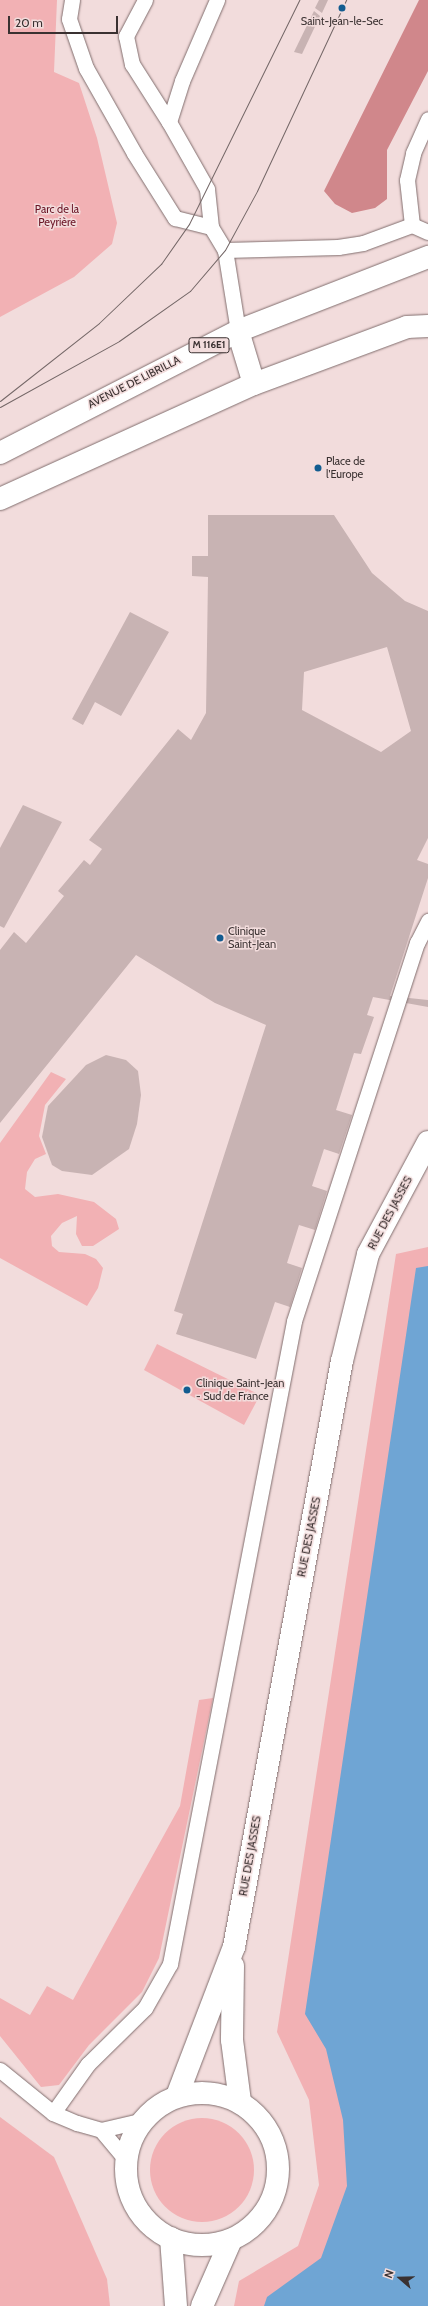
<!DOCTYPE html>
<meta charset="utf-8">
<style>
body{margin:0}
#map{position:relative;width:428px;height:2306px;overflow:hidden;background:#f2dcdc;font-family:Cabin,sans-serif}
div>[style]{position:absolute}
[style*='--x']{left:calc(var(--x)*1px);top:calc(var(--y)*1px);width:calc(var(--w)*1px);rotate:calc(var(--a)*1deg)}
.green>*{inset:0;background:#f2b1b4}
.round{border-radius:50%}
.forest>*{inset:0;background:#d0878b}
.water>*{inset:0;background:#6fa5d4}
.building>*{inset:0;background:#c8b3b3}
.roads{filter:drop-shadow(0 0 1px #816e6e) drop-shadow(0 0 1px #816e6e)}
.lane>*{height:15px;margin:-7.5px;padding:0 7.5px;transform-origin:7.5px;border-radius:7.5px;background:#fff}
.street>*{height:22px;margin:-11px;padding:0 11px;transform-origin:11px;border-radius:11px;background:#fff}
.street>.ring{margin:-11px;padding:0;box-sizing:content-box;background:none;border:22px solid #fff;border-radius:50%}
.primary>*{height:22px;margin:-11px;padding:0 11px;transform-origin:11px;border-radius:11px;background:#fff}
.tram>*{height:1px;margin:-0.5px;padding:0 0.5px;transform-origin:0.5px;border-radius:0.5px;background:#746767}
.dots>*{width:11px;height:11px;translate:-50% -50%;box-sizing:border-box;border:2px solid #f2dcdc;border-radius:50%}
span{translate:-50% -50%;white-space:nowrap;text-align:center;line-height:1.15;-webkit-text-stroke:3px #f2dcdc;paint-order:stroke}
.shield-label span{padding:1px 3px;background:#f2dcdc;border:1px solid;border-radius:3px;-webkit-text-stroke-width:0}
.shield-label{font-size:10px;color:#3a3131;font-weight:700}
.poi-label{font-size:11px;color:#3a3131}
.left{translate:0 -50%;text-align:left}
.park-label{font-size:11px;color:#6a1324}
.street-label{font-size:11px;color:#3a3131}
.north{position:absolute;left:380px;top:2258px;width:40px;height:40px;-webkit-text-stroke:3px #f2dcdc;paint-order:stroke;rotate:290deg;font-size:11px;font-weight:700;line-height:16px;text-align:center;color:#3a3131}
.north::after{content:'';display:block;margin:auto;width:14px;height:18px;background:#3a3131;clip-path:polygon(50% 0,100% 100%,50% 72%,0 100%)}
.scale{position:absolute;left:8px;top:16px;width:110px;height:18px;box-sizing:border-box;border:2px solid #3a3131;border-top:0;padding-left:5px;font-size:12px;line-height:14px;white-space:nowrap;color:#3a3131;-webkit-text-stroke:3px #f2dcdc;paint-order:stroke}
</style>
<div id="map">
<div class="green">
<div style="clip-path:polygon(0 0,57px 0,54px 72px,79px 83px,97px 138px,117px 223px,112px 244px,74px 277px,0 317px)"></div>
<div style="clip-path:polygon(51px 1072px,66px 1079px,45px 1105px,39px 1136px,46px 1154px,35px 1159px,27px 1172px,25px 1189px,35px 1197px,58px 1194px,94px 1202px,116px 1219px,119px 1229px,93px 1246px,82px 1246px,76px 1234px,77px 1216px,62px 1223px,51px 1236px,52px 1246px,59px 1252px,85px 1254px,96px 1259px,103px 1268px,98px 1288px,87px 1306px,0 1258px,0 1143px)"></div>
<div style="clip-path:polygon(428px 1247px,428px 2306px,234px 2306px,239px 2281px,298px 2246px,319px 2185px,309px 2100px,277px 2032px,396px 1254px)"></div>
<div style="clip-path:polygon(157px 1344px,260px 1395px,244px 1425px,144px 1370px)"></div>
<div style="clip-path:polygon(213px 1698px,159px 1958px,142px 1992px,89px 2045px,59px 2085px,41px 2087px,0 2036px,0 1998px,30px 2015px,47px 1986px,73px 2000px,180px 1806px,199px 1700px)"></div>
<div style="clip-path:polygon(0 2117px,54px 2157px,107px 2279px,110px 2306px,0 2306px)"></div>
<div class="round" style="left:150px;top:2118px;width:104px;height:104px"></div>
</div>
<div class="forest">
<div style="clip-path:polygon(419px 0,428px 0,428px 71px,387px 150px,387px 199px,375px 208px,352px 213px,335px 204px,324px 191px)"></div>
</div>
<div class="water">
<div style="clip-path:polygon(428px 1266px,428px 2306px,264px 2306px,267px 2297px,321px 2258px,347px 2186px,343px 2120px,326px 2049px,305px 2014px,416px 1268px)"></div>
</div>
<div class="building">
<div style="clip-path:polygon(319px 0,328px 0,322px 13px,315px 8px)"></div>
<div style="clip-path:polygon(314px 11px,320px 16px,302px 54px,294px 52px)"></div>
<div style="clip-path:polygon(evenodd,208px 515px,334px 515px,372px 573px,405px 601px,428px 611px,428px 838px,417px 860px,428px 864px,428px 878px,390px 996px,428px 1000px,428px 1007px,373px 997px,367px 1015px,374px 1017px,361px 1054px,354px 1053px,336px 1110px,352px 1115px,339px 1154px,324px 1149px,312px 1186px,327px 1191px,315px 1230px,299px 1225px,287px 1263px,302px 1268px,290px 1307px,275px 1302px,256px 1359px,176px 1334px,183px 1314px,174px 1311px,266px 1025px,215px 1003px,136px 955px,0 1123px,0 950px,14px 932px,26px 943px,64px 896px,58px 891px,84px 860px,90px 865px,102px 849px,89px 840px,178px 729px,191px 740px,206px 713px,208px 577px,192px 576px,192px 556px,208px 556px,208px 515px,387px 647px,411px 731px,381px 752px,302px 710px,304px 672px,387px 647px)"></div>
<div style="clip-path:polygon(130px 612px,169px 632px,121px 716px,95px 702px,83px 725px,72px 719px)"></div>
<div style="clip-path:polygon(23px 805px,62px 822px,4px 928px,0 926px,0 848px)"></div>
<div style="clip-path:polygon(106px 1055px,126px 1060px,138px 1071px,141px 1095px,137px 1124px,129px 1149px,92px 1175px,62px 1171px,52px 1165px,42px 1137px,48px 1106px,86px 1065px)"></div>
</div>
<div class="roads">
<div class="lane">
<div style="--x:72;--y:0;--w:19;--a:99"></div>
<div style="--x:69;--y:19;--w:52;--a:70.9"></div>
<div style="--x:86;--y:68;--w:98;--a:60.5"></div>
<div style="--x:134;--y:153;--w:77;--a:57.8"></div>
<div style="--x:175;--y:218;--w:37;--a:14"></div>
<div style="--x:145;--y:0;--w:41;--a:117.8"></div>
<div style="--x:126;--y:36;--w:29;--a:78"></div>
<div style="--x:132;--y:64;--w:69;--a:57.5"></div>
<div style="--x:217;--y:0;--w:88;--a:113.4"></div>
<div style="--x:182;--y:81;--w:43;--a:107.6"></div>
<div style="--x:169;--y:122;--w:77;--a:60.4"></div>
<div style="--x:207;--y:189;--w:38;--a:84"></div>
<div style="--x:211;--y:227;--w:27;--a:59"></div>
<div style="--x:225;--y:250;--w:82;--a:80.9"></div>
<div style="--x:412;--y:225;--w:45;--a:-96.3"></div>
<div style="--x:407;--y:180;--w:28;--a:-77"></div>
<div style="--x:413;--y:153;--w:37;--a:-66"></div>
<div style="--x:225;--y:250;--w:113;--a:-1.5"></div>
<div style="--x:338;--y:247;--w:25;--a:-9"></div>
<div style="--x:363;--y:243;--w:52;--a:-20.2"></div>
<div style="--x:412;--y:225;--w:17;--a:24"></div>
<div style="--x:0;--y:2070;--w:68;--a:39.1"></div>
<div style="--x:53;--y:2113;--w:26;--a:23"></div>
<div style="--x:77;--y:2123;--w:25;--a:16"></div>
<div style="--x:101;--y:2130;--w:44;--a:-13.1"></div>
<div style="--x:53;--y:2113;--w:60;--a:-54.5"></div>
<div style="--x:88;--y:2064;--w:80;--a:-44.5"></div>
<div style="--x:145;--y:2008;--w:51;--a:-60.4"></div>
<div style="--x:170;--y:1964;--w:655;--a:-79.08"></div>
<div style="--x:294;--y:1321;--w:398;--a:-72"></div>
<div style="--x:417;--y:943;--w:25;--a:-63"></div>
<div style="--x:101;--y:2130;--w:39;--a:50"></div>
</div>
<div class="street">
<div style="--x:233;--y:1966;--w:74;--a:90.8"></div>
<div style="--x:232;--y:2040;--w:63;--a:82.6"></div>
<div class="ring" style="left:126px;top:2093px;width:130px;height:130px"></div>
<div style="--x:177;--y:2096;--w:160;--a:-69.1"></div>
<div style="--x:234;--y:1947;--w:596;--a:-79.56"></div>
<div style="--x:342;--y:1361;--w:110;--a:-76.3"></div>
<div style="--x:368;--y:1254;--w:127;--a:-61.8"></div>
<div style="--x:171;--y:2238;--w:68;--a:85.8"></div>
<div style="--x:202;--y:2306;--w:72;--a:-66.3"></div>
</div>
<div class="primary">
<div style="--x:238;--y:331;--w:55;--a:73.2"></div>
<div style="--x:0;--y:453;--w:267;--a:-27.1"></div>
<div style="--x:238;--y:331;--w:204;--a:-21.3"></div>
<div style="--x:0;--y:499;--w:279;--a:-24.4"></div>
<div style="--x:254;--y:384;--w:163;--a:-20.4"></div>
<div style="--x:407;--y:327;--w:21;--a:-3"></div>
</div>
</div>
<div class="tram">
<div style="--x:0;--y:401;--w:126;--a:-38.2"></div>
<div style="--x:99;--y:323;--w:86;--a:-43.6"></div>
<div style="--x:161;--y:264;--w:49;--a:-55"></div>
<div style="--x:189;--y:224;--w:250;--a:-63.8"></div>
<div style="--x:0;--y:407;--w:136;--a:-29"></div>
<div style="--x:119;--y:341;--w:87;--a:-35.2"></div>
<div style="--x:190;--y:291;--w:54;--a:-49.5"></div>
<div style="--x:225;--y:250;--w:67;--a:-61.5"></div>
<div style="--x:257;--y:191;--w:211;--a:-65"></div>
</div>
<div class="dots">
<div style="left:342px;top:8px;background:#125c90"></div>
<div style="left:318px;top:468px;background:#125c90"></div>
<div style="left:220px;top:938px;background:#125c90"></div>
<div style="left:187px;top:1390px;background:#125c90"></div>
</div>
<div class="shield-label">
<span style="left:209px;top:345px">M 116E1</span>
</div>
<div class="poi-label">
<span style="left:342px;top:21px">Saint-Jean-le-Sec</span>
<span class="left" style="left:326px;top:468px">Place de<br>l'Europe</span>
<span class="left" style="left:228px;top:938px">Clinique<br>Saint-Jean</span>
<span class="left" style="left:196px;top:1390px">Clinique Saint-Jean<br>- Sud de France</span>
</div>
<div class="park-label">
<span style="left:57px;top:216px">Parc de la<br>Peyrière</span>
</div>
<div class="street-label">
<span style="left:134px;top:382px;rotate:-27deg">AVENUE DE LIBRILLA</span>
<span style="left:390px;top:1213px;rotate:-62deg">RUE DES JASSES</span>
<span style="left:309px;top:1537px;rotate:-79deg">RUE DES JASSES</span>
<span style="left:250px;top:1856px;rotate:-80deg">RUE DES JASSES</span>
</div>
<div class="north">N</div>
<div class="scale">20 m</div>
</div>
